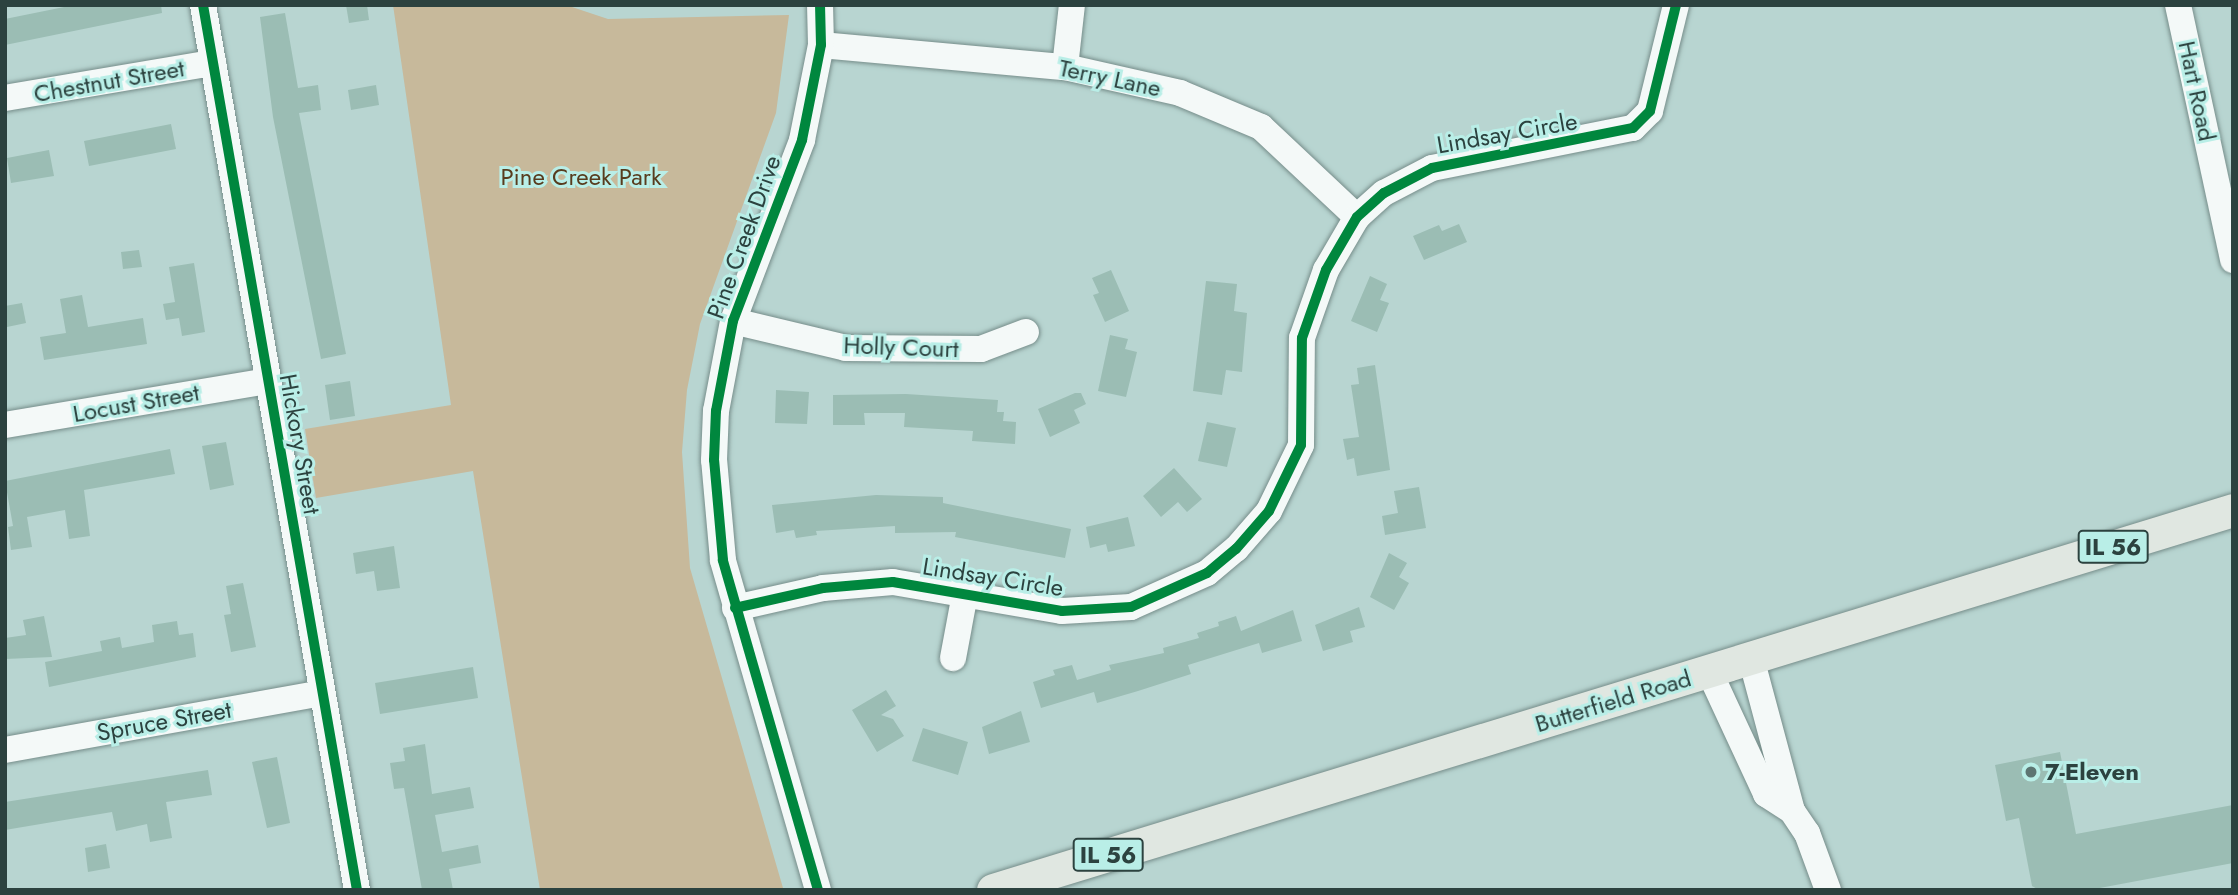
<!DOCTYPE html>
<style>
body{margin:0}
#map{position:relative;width:2238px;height:895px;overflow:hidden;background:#b8d5d1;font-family:Jost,sans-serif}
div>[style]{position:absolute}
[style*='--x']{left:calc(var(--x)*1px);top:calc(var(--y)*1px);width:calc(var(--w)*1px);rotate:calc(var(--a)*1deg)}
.green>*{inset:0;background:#c7b99b}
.building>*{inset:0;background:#9bbdb4}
.roads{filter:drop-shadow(0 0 2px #768d8a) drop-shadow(0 0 2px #768d8a)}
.minor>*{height:26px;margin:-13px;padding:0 13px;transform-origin:13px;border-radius:13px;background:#f4f9f8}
.major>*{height:33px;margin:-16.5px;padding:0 16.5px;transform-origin:16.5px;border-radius:16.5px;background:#e0e7e1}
.cycleway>*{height:10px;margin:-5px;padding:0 5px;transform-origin:5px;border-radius:5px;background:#00873e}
.dots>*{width:19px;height:19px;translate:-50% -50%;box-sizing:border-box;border:4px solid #b9eee7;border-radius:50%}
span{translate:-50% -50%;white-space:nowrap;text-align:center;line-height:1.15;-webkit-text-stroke:6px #b9eee7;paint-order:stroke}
.shield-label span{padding:2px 5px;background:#b9eee7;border:2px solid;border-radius:5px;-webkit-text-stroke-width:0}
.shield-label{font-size:23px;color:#2c423f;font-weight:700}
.street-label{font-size:24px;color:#2c423f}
.park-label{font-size:24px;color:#583c1e}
.poi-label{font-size:24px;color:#2c423f;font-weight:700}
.left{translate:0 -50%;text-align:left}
.frame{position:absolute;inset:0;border:7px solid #2c423f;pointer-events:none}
</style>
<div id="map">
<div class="green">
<div style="clip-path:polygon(393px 5px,566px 5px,608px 19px,789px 15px,776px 113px,700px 324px,687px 390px,682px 452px,690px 568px,783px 888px,540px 890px,473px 471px,316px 498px,305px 429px,451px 405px)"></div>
</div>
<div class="building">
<div style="clip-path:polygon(74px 5px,161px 5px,162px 13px,5px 45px,5px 19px)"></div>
<div style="clip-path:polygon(346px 5px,367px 5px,369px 20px,349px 23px)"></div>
<div style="clip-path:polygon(285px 13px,298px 88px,318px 85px,321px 110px,299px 113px,346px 354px,321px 359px,273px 117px,260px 17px)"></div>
<div style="clip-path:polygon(376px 85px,379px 105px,351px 110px,348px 90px)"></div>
<div style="clip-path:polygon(171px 124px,176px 149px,89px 166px,84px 141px)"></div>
<div style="clip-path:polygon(49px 150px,54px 176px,11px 183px,7px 158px)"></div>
<div style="clip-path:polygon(1459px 224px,1467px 242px,1424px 260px,1413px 236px,1439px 225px,1442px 231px)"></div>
<div style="clip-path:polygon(139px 250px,142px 267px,123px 269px,121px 252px)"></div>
<div style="clip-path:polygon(194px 263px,205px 332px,182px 336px,179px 318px,166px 320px,163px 304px,175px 302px,169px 267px)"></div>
<div style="clip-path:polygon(1111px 270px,1129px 311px,1105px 322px,1093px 295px,1099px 293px,1092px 278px)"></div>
<div style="clip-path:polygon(1370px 276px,1387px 284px,1380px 300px,1389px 303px,1377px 332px,1351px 321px)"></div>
<div style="clip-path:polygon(1206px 281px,1237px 284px,1234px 311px,1247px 313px,1242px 372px,1226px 370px,1222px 395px,1193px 391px)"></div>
<div style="clip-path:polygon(82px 295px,88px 327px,143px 318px,147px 344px,44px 360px,40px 337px,66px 333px,60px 299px)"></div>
<div style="clip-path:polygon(22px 303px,26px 323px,7px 327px,5px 306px)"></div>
<div style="clip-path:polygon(1110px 335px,1128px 339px,1125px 349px,1137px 352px,1126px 397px,1098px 391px)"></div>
<div style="clip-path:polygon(1375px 365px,1390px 470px,1357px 476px,1354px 458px,1347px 460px,1343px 439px,1359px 437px,1351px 385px,1359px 384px,1357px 368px)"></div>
<div style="clip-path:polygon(350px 381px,355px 416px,330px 420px,325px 385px)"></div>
<div style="clip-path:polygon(776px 390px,809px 392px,807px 424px,775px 423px)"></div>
<div style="clip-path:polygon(1075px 393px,1081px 393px,1086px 404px,1074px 410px,1080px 423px,1050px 437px,1038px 409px)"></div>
<div style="clip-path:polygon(906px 394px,998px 400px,997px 412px,1004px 412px,1003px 421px,1016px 422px,1015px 444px,972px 441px,973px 431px,904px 427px,905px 413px,864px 413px,865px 425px,833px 425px,833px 395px)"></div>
<div style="clip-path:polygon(1207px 422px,1236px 428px,1227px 467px,1198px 461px)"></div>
<div style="clip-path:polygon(226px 442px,234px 485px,210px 490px,202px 446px)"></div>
<div style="clip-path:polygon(170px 449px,175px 474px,84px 490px,90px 536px,69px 539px,65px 510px,27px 517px,32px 547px,11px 550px,8px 527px,13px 526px,5px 481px)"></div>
<div style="clip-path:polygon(1174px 468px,1202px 499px,1187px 512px,1178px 502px,1161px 517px,1143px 496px)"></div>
<div style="clip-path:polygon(1419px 487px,1426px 528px,1385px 535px,1382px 516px,1398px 513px,1394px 491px)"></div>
<div style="clip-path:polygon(876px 495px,943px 497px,943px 503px,1071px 529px,1065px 558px,955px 537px,956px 532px,895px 533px,895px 526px,816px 531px,817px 535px,796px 538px,794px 530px,776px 533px,772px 505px)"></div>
<div style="clip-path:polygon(1128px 517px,1135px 546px,1108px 552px,1106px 544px,1090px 548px,1086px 527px)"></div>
<div style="clip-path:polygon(394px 546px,400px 588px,377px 591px,374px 571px,356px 574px,353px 553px)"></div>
<div style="clip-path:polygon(1389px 553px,1407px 563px,1399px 577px,1409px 583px,1394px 610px,1370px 597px)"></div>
<div style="clip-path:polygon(243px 583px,256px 647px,231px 652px,224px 615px,231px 614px,226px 586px)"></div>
<div style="clip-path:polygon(1359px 607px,1365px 627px,1350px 631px,1353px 642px,1323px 651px,1315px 625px)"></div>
<div style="clip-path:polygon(1293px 610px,1302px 641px,1262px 653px,1259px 643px,1188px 665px,1191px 674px,1138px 691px,1097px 703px,1094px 692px,1041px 708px,1033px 682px,1055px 675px,1053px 670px,1072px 665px,1077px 680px,1111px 670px,1109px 665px,1164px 653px,1163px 648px,1199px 638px,1197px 633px,1219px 626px,1218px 622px,1236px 616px,1241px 631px)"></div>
<div style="clip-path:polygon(44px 616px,52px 657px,5px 659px,5px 638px,26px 635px,23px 620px)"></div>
<div style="clip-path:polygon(177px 621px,179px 635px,193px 633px,196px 657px,49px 687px,45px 662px,102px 651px,100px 641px,120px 637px,122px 648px,154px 642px,152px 625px)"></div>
<div style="clip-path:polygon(473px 667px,478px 698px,380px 714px,375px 683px)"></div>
<div style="clip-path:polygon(886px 690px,896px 706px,881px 715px,893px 719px,904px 736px,877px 752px,852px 710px)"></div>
<div style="clip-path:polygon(1021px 711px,1030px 742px,989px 754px,982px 727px)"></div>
<div style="clip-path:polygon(923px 728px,968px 742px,958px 775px,912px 761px)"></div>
<div style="clip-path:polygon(425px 744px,432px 794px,470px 787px,474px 808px,435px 815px,442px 852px,478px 845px,481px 863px,449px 869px,453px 890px,422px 890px,404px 788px,394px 789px,390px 763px,405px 761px,403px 748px)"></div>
<div style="clip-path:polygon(2060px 752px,2076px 834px,2233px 805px,2233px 863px,2089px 890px,2039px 890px,2032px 886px,2019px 818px,2006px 821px,1995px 765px)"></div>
<div style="clip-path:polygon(277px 757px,290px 823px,267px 828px,252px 762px)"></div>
<div style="clip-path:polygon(208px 770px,212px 795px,166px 802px,172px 838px,150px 842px,147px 824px,116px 831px,112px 812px,5px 830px,5px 802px)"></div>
<div style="clip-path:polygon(106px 844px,110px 868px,88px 872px,85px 848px)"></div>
</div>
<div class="roads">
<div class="minor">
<div style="--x:203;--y:5;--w:898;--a:80.13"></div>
<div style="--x:2178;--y:5;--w:261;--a:77.8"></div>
<div style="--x:821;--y:45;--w:245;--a:5.2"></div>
<div style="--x:1065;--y:67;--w:118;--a:12.7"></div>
<div style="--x:1180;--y:93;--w:88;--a:22.8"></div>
<div style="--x:1261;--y:127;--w:132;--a:43.2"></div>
<div style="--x:1065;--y:67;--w:62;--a:-83.6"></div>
<div style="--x:5;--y:98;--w:211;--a:-9.6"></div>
<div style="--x:733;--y:321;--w:116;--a:13.4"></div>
<div style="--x:846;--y:348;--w:135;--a:0.4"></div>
<div style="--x:981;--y:349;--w:48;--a:-20.7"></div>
<div style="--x:5;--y:425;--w:267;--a:-9.5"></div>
<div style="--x:735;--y:608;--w:90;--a:-12.8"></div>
<div style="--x:823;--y:588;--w:70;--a:-4.9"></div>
<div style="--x:893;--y:582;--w:171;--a:9.7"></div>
<div style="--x:1062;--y:611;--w:69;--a:-3.3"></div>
<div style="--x:1131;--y:607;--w:83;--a:-24.1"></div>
<div style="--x:1207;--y:573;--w:38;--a:-40"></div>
<div style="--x:1236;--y:549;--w:50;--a:-49"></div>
<div style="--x:1269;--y:511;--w:73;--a:-64.1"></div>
<div style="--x:1301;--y:445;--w:107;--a:-89.5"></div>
<div style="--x:1302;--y:338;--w:72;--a:-70.6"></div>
<div style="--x:1326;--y:270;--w:61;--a:-59.7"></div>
<div style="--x:1357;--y:217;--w:36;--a:-42"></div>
<div style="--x:1384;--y:193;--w:54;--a:-27.5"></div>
<div style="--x:1432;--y:168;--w:205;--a:-11.3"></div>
<div style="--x:1633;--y:128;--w:24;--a:-45"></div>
<div style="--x:1650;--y:111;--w:109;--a:-76.2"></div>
<div style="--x:953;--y:658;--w:65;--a:-79.4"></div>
<div style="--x:1751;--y:658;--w:158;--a:75"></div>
<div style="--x:1709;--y:671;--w:136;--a:65.1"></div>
<div style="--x:1766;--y:794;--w:31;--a:33"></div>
<div style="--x:1792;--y:811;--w:27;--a:56"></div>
<div style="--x:1807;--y:833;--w:61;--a:69.8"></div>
<div style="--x:5;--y:750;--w:322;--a:-10.2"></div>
<div style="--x:818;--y:890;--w:343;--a:-106.1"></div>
<div style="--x:723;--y:560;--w:100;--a:-95.1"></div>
<div style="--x:714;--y:460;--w:49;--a:-87.7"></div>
<div style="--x:716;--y:411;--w:92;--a:-79.3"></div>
<div style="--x:733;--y:321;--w:194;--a:-69.1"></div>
<div style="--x:802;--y:140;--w:97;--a:-78.7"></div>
<div style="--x:821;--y:45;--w:40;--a:-91.4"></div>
</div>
<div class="major">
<div style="--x:993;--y:890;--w:1297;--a:-17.04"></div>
</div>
</div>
<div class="cycleway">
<div style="--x:203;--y:5;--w:898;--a:80.13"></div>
<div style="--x:735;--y:608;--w:90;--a:-12.8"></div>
<div style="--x:823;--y:588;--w:70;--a:-4.9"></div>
<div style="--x:893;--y:582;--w:171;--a:9.7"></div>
<div style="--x:1062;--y:611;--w:69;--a:-3.3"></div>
<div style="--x:1131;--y:607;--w:83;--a:-24.1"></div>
<div style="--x:1207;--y:573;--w:38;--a:-40"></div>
<div style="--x:1236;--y:549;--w:50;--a:-49"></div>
<div style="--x:1269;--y:511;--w:73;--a:-64.1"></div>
<div style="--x:1301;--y:445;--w:107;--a:-89.5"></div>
<div style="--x:1302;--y:338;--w:72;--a:-70.6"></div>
<div style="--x:1326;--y:270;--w:61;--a:-59.7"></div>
<div style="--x:1357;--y:217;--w:36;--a:-42"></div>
<div style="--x:1384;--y:193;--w:54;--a:-27.5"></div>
<div style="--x:1432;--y:168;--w:205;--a:-11.3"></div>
<div style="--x:1633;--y:128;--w:24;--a:-45"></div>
<div style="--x:1650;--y:111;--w:109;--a:-76.2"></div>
<div style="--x:818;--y:890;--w:343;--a:-106.1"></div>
<div style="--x:723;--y:560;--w:100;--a:-95.1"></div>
<div style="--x:714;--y:460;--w:49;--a:-87.7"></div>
<div style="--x:716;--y:411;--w:92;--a:-79.3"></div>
<div style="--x:733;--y:321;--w:194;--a:-69.1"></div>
<div style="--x:802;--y:140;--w:97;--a:-78.7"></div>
<div style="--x:821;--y:45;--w:40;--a:-91.4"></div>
</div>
<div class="dots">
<div style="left:2031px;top:772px;background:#5d7572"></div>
</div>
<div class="shield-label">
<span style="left:2113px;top:547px">IL 56</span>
<span style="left:1108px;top:855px">IL 56</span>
</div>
<div class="street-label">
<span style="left:1110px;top:78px;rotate:12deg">Terry Lane</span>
<span style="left:109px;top:81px;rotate:-10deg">Chestnut Street</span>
<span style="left:2197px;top:91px;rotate:78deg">Hart Road</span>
<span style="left:1507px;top:133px;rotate:-10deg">Lindsay Circle</span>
<span style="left:744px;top:237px;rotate:-70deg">Pine Creek Drive</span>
<span style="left:901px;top:347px;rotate:2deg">Holly Court</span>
<span style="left:136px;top:403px;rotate:-10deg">Locust Street</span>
<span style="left:300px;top:444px;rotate:80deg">Hickory Street</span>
<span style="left:993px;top:577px;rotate:9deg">Lindsay Circle</span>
<span style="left:1613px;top:701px;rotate:-17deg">Butterfield Road</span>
<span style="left:164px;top:721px;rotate:-10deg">Spruce Street</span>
</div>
<div class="park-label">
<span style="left:581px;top:177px">Pine Creek Park</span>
</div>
<div class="poi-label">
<span class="left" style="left:2045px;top:772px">7-Eleven</span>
</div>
<div class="frame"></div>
</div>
